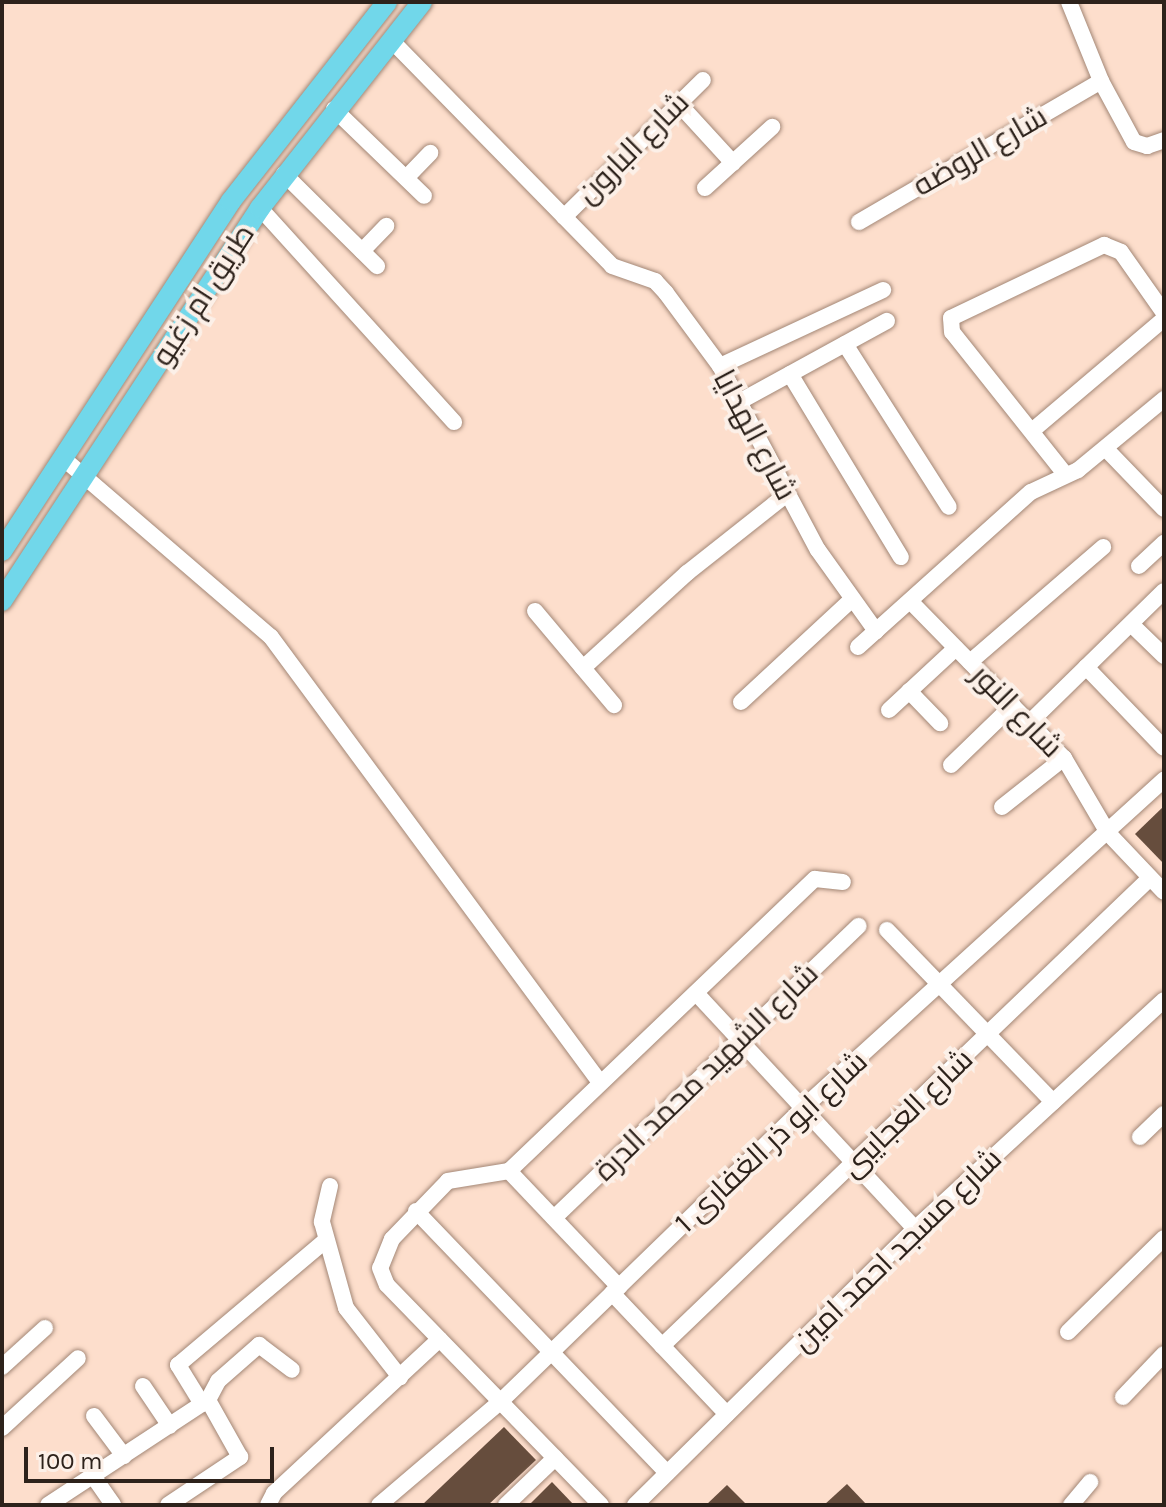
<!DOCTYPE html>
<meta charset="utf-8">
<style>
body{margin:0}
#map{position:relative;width:1166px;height:1507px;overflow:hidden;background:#fddecc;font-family:Karla,Cairo,sans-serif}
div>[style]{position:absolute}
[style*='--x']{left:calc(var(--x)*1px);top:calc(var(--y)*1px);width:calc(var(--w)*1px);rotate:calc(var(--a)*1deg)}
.building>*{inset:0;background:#664d3d}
.roads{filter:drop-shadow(0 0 2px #a38776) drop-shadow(0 0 2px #a38776)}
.minor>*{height:16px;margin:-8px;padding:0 8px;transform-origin:8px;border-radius:8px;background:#fff}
.major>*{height:20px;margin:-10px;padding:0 10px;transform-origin:10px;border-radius:10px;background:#71d7ea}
span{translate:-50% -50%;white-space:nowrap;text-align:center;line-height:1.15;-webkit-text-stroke:8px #fcf0e8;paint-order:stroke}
.street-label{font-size:30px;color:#2d221b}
.frame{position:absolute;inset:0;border:4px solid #2d221b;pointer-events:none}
.scale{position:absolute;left:24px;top:1447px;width:250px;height:36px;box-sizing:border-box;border:4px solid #2d221b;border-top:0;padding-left:10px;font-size:24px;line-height:28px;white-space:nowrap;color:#2d221b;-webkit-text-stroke:6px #fcf0e8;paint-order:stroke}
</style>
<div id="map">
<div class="building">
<div style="clip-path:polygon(1164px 806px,1164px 864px,1135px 834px)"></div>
<div style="clip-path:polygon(504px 1427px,536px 1460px,488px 1505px,422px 1505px)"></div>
<div style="clip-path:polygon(552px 1482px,574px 1505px,529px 1505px)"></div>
<div style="clip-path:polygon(847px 1484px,867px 1505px,824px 1505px)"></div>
<div style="clip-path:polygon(727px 1485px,747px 1505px,706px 1505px)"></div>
</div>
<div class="roads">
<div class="minor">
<div style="--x:1069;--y:2;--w:85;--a:67.9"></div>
<div style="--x:1101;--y:81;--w:69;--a:61.6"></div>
<div style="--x:1134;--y:142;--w:14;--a:17"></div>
<div style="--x:1147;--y:146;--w:18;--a:-19"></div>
<div style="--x:391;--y:40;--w:316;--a:45.6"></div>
<div style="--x:612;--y:266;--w:46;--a:19.2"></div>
<div style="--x:655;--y:281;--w:16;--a:47"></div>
<div style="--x:666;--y:293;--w:91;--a:53.5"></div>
<div style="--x:720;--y:366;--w:208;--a:62"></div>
<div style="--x:818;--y:550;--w:100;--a:54.4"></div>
<div style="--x:679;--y:104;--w:80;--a:47.5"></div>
<div style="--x:334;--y:109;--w:125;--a:44"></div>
<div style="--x:284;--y:174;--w:131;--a:44.7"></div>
<div style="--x:406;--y:178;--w:35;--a:-46"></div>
<div style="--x:705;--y:188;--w:91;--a:-42.3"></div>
<div style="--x:260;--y:208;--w:289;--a:47.8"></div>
<div style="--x:564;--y:217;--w:195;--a:-44.6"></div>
<div style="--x:859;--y:222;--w:280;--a:-30.2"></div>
<div style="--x:362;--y:251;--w:35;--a:-46"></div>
<div style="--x:845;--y:344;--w:193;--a:57.5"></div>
<div style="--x:720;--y:366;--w:180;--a:-25"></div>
<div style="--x:790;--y:374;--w:214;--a:58.8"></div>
<div style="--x:737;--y:403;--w:171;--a:-28.7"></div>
<div style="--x:1033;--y:430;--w:172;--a:-40.3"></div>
<div style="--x:1107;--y:450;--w:82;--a:46"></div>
<div style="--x:64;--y:459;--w:273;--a:40.7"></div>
<div style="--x:271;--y:637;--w:552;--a:53.55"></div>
<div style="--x:1065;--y:474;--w:181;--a:-128.5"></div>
<div style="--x:952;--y:332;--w:14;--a:-94"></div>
<div style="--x:951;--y:318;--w:170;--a:-25.5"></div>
<div style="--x:1104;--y:245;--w:18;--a:22"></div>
<div style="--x:1121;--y:252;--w:75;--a:54.8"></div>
<div style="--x:1139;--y:566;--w:34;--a:-43"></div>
<div style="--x:910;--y:601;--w:220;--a:45.6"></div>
<div style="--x:1064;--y:758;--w:87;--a:59.6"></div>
<div style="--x:1108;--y:833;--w:81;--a:46.5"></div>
<div style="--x:535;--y:611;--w:123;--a:50"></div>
<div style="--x:1131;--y:624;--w:46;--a:44.1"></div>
<div style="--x:858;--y:647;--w:232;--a:-41.9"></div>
<div style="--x:1031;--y:492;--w:52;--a:-25.1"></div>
<div style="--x:1078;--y:470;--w:112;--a:-39.5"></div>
<div style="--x:970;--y:662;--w:176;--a:-40.8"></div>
<div style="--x:1086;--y:667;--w:112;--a:46.1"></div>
<div style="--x:583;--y:668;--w:141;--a:-42.4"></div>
<div style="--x:687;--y:573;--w:127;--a:-38.3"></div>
<div style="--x:909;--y:691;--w:45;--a:45.9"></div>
<div style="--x:741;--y:702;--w:150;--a:-42.8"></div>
<div style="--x:889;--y:710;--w:91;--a:-42.8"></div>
<div style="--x:1030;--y:722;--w:187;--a:-44.4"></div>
<div style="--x:951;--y:765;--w:86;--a:-44.1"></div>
<div style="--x:1002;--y:807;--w:79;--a:-38.3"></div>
<div style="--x:887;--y:930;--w:239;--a:46"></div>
<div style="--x:696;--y:993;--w:322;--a:47.1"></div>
<div style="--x:1140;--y:1137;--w:33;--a:-44"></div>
<div style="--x:509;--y:1171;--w:62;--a:170.7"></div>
<div style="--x:448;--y:1181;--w:81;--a:134"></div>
<div style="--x:392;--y:1239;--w:31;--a:112"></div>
<div style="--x:380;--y:1268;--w:18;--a:68"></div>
<div style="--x:387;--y:1285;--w:307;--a:45.8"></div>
<div style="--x:509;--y:1171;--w:423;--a:-43.7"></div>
<div style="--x:815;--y:879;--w:28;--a:6"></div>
<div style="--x:509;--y:1171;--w:160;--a:46.5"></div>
<div style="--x:330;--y:1186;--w:37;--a:103"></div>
<div style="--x:322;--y:1222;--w:89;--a:74.4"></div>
<div style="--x:346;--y:1308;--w:88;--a:52"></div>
<div style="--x:416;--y:1211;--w:363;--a:46.2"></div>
<div style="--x:554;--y:1218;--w:422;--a:-43.8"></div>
<div style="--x:612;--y:1293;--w:167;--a:46.5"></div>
<div style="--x:1068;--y:1332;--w:134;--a:-44.4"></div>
<div style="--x:662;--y:1346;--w:676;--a:-43.8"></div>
<div style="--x:2;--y:1367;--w:58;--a:-42.2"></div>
<div style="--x:143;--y:1386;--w:48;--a:56"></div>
<div style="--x:1123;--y:1397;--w:59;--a:-46.4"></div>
<div style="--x:202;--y:1404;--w:46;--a:-121.6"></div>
<div style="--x:178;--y:1365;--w:194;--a:-40.2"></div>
<div style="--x:94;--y:1416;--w:50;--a:53.1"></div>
<div style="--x:2;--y:1428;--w:103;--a:-42.6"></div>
<div style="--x:93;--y:1476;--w:35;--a:55"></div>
<div style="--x:48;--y:1505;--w:191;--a:-33.3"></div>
<div style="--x:208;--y:1400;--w:21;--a:-62"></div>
<div style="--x:218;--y:1381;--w:55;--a:-41.3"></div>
<div style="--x:259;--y:1345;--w:41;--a:37.1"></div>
<div style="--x:168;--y:1505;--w:87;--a:-33.7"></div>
<div style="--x:240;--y:1457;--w:65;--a:-119.3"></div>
<div style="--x:268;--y:1505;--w:13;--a:-63"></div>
<div style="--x:274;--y:1493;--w:226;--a:-42.9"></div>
<div style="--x:379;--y:1505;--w:159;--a:-40.4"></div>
<div style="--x:500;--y:1402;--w:422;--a:-44.1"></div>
<div style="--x:803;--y:1108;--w:488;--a:-42.3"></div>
<div style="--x:506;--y:1505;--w:68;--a:-43.8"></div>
<div style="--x:635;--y:1505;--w:393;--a:-44.6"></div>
<div style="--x:915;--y:1229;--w:338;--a:-42.6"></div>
<div style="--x:1071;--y:1505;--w:30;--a:-50"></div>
</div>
<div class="major">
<div style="--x:2;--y:551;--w:418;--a:-56.8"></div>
<div style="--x:231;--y:201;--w:253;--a:-51.9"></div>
<div style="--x:2;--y:601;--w:470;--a:-56.7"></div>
<div style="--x:260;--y:208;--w:262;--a:-51.8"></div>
</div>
</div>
<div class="street-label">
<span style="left:633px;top:148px;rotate:-45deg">شارع البارون</span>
<span style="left:980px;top:151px;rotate:-30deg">شارع الروضه</span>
<span style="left:203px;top:295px;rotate:-57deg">طريق ام زغيو</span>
<span style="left:755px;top:435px;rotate:62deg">شارع الهدايا</span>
<span style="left:1017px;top:711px;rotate:46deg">شارع النور</span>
<span style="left:706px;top:1072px;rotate:-44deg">شارع الشهيد محمد الدرة</span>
<span style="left:907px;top:1113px;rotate:-44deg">شارع العجايبى</span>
<span style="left:771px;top:1142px;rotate:-43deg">شارع ابو ذر الغفارى 1</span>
<span style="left:897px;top:1250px;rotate:-44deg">شارع مسجد احمد امين</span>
</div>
<div class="frame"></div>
<div class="scale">100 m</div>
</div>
